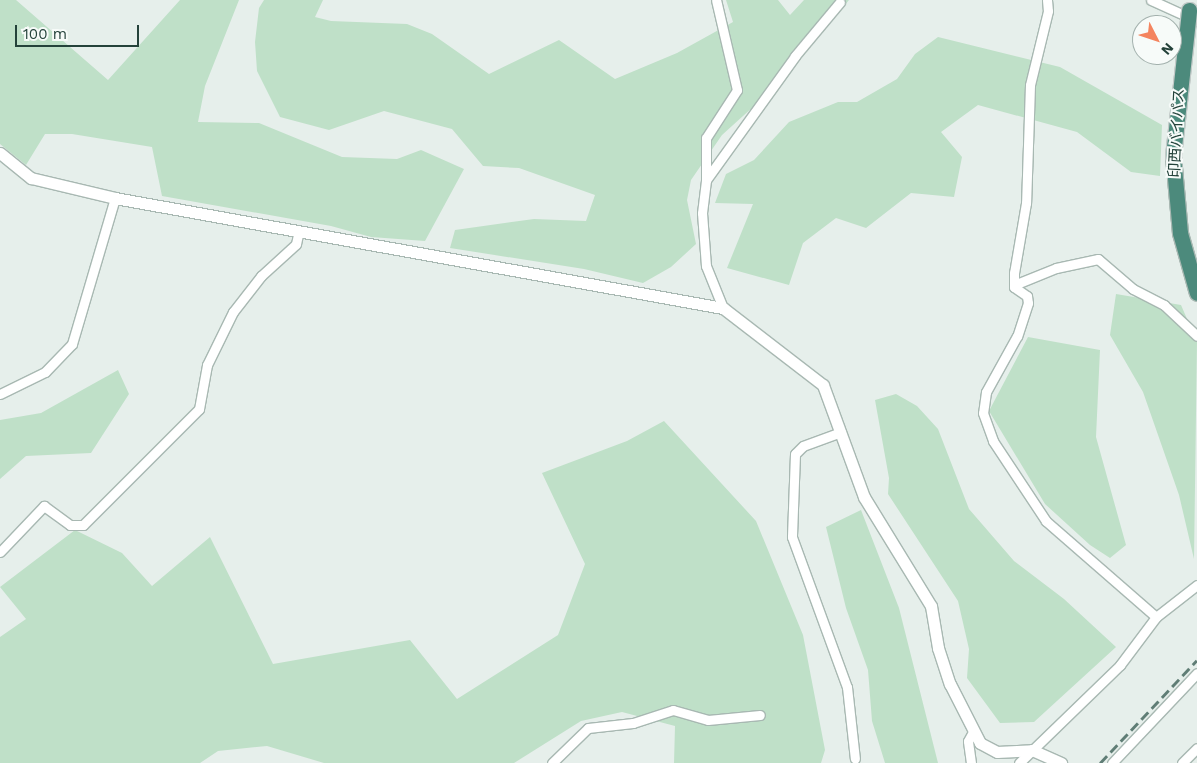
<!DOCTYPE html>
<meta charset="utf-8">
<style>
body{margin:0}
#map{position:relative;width:1197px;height:763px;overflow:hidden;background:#e6efeb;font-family:"Work Sans","Noto Sans JP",sans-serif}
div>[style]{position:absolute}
.green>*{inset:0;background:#bfe0c8}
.roads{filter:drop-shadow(1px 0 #a8b8b2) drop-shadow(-1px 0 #a8b8b2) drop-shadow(0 1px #a8b8b2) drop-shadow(0 -1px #a8b8b2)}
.minor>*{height:9px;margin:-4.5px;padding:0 4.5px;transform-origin:4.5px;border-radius:4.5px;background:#fff}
.tertiary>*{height:11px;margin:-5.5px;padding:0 5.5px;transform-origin:5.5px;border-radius:5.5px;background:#fff}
.trunk>*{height:15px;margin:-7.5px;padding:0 7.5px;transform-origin:7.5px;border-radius:7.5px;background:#4c8a7c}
.rail>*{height:2.5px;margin-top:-1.25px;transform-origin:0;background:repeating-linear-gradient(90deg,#5f7d75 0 10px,transparent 0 15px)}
.bridges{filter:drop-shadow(1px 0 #c2cac8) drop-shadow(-1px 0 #c2cac8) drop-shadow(0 1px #c2cac8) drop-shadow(0 -1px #c2cac8)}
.trunk-bridge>*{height:15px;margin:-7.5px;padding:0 7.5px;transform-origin:7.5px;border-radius:7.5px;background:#4c8a7c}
span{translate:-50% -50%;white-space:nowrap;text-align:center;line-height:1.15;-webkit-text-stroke:4px #f7fbf9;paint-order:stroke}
.street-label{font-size:15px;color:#24423a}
.north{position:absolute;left:1132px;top:15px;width:50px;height:50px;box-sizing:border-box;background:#f7fbf9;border:1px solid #a3b1ad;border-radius:50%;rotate:131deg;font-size:14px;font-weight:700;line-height:20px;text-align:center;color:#24423a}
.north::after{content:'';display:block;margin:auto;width:18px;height:22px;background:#f4845f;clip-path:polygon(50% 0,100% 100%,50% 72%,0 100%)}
.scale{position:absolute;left:15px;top:25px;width:124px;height:22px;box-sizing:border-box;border:2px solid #24423a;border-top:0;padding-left:6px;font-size:15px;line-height:18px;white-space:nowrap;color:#24423a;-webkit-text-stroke:4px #f7fbf9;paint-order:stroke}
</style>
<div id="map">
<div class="green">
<div style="clip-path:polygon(0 0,16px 0,108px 80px,180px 0,239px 0,205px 86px,198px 122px,259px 123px,342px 157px,397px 159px,421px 150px,464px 169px,425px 241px,371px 237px,331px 226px,162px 196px,152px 147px,72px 134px,45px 134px,26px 165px,0 144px)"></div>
<div style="clip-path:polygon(264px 0,323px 0,315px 17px,331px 21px,407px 24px,432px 34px,489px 74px,559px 40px,615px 79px,677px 53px,733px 22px,726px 0,778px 0,790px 15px,804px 0,849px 0,784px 79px,722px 135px,691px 180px,687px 200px,696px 244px,671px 267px,643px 283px,584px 269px,450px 248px,455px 230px,534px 219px,586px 221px,595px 195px,519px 168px,483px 166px,452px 129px,384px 111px,329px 130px,280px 117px,257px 71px,255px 42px,259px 8px)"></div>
<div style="clip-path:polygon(938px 37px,1060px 67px,1162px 125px,1160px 176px,1131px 172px,1077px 132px,978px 105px,941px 132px,962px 157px,954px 197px,911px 193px,866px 228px,836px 218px,803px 243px,789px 285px,727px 268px,753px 204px,715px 203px,726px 174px,754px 160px,789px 122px,838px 102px,857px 102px,897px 79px,915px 54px)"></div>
<div style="clip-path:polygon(1116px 294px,1181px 305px,1197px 342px,1194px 559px,1179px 495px,1143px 392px,1110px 335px)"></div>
<div style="clip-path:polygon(1028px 337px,1100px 350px,1096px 437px,1126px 545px,1110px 558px,1090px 545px,1045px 504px,989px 411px)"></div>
<div style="clip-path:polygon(118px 370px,129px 394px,91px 453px,26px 456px,0 479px,0 420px,41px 413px)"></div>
<div style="clip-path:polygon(896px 394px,917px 406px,938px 429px,969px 509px,1014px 561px,1064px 599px,1116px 647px,1034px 722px,1000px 723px,967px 678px,969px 649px,958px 601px,888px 494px,889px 478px,875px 400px)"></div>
<div style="clip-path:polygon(664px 421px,756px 521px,803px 635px,825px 750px,821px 763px,674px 763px,675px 726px,622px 712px,581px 721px,514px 763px,324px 763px,267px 746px,218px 751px,200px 763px,0 763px,0 637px,26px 619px,0 587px,75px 530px,122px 553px,152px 586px,210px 537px,273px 664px,410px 640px,457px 699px,558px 635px,585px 564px,542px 473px,627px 441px)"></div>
<div style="clip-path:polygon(861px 510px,899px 608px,938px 763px,885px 763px,872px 721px,868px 670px,846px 608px,826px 527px)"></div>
</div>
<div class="roads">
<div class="minor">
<div style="left:1047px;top:0;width:11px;rotate:85deg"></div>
<div style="left:1048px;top:11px;width:76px;rotate:103.7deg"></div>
<div style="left:1030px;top:85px;width:118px;rotate:91.9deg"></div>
<div style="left:1026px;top:203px;width:71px;rotate:99.7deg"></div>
<div style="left:1014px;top:273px;width:14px;rotate:90deg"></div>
<div style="left:1014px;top:287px;width:16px;rotate:35deg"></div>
<div style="left:1027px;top:296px;width:7px;rotate:82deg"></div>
<div style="left:1028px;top:303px;width:35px;rotate:108deg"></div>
<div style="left:1017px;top:336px;width:64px;rotate:119deg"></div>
<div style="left:986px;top:392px;width:21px;rotate:98deg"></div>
<div style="left:983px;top:413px;width:30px;rotate:70deg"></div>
<div style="left:993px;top:441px;width:96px;rotate:56.5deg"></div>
<div style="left:1046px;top:521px;width:146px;rotate:41.1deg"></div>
<div style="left:1151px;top:0;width:51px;rotate:24.5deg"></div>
<div style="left:706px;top:180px;width:42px;rotate:-90deg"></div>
<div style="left:706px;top:138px;width:57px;rotate:-57.1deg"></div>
<div style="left:737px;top:90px;width:92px;rotate:-103.1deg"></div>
<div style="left:1014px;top:285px;width:45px;rotate:-22deg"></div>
<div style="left:1056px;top:268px;width:43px;rotate:-12.1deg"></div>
<div style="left:1098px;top:259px;width:46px;rotate:40.6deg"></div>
<div style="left:1133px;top:289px;width:35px;rotate:27deg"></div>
<div style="left:1164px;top:305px;width:45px;rotate:43.2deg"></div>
<div style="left:723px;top:308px;width:45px;rotate:-112deg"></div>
<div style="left:706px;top:266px;width:53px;rotate:-94.3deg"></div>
<div style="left:702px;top:213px;width:33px;rotate:-83deg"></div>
<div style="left:706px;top:180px;width:153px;rotate:-54.3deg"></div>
<div style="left:795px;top:56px;width:70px;rotate:-50.2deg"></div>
<div style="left:0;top:394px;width:50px;rotate:-26.1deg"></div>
<div style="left:45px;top:372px;width:39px;rotate:-46deg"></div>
<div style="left:72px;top:344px;width:152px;rotate:-73.6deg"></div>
<div style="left:841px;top:432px;width:40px;rotate:159.8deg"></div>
<div style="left:803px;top:446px;width:11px;rotate:135deg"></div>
<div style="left:795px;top:454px;width:83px;rotate:92.1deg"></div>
<div style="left:792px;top:537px;width:160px;rotate:69.9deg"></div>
<div style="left:847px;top:687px;width:72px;rotate:83.7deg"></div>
<div style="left:0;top:552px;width:64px;rotate:-46.3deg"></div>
<div style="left:44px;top:506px;width:32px;rotate:36deg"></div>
<div style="left:70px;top:525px;width:13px"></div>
<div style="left:83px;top:525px;width:164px;rotate:-45deg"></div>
<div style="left:199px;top:409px;width:45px;rotate:-79.7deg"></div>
<div style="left:207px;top:365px;width:59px;rotate:-63.9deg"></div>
<div style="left:233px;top:312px;width:46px;rotate:-52.1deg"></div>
<div style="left:261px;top:276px;width:47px;rotate:-42.4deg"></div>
<div style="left:296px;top:244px;width:14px;rotate:-78deg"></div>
<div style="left:552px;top:763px;width:50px;rotate:-44.2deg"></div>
<div style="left:588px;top:728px;width:45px;rotate:-6.3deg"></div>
<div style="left:633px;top:723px;width:42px;rotate:-18deg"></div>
<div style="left:673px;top:710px;width:36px;rotate:16deg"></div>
<div style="left:708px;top:720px;width:52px;rotate:-5.5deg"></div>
<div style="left:971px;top:763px;width:22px;rotate:-98deg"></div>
<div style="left:968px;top:741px;width:10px;rotate:-61deg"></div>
<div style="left:1019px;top:763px;width:141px;rotate:-44.1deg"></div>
<div style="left:1120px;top:665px;width:60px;rotate:-53.1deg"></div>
<div style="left:1156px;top:617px;width:52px;rotate:-38deg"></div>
<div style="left:1112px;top:763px;width:124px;rotate:-46.6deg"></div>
<div style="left:1182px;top:763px;width:21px;rotate:-45deg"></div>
</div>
<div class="tertiary">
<div style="left:0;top:153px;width:40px;rotate:39deg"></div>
<div style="left:31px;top:178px;width:86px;rotate:13.4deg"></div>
<div style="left:115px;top:198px;width:618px;rotate:10.26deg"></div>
<div style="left:723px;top:308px;width:126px;rotate:37.6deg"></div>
<div style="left:823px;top:385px;width:119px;rotate:69.9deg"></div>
<div style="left:864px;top:497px;width:128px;rotate:58.4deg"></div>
<div style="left:931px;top:606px;width:43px;rotate:80.5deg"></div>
<div style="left:938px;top:648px;width:38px;rotate:72deg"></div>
<div style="left:950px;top:684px;width:66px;rotate:63deg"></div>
<div style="left:980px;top:743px;width:19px;rotate:28deg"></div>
<div style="left:997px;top:752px;width:35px;rotate:-3deg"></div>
<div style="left:1032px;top:750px;width:32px;rotate:24deg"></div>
</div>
<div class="trunk">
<div style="left:1173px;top:156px;width:77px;rotate:84.8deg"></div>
<div style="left:1180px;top:233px;width:62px;rotate:74.2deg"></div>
</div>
</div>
<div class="rail">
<div style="left:1100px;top:763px;width:141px;rotate:-46.7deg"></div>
</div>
<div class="bridges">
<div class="trunk-bridge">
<div style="left:1173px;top:156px;width:147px;rotate:-83.7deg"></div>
</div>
</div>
<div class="street-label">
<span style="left:1177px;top:133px;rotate:-87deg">印西バイパス</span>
</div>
<div class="north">N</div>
<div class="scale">100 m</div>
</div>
